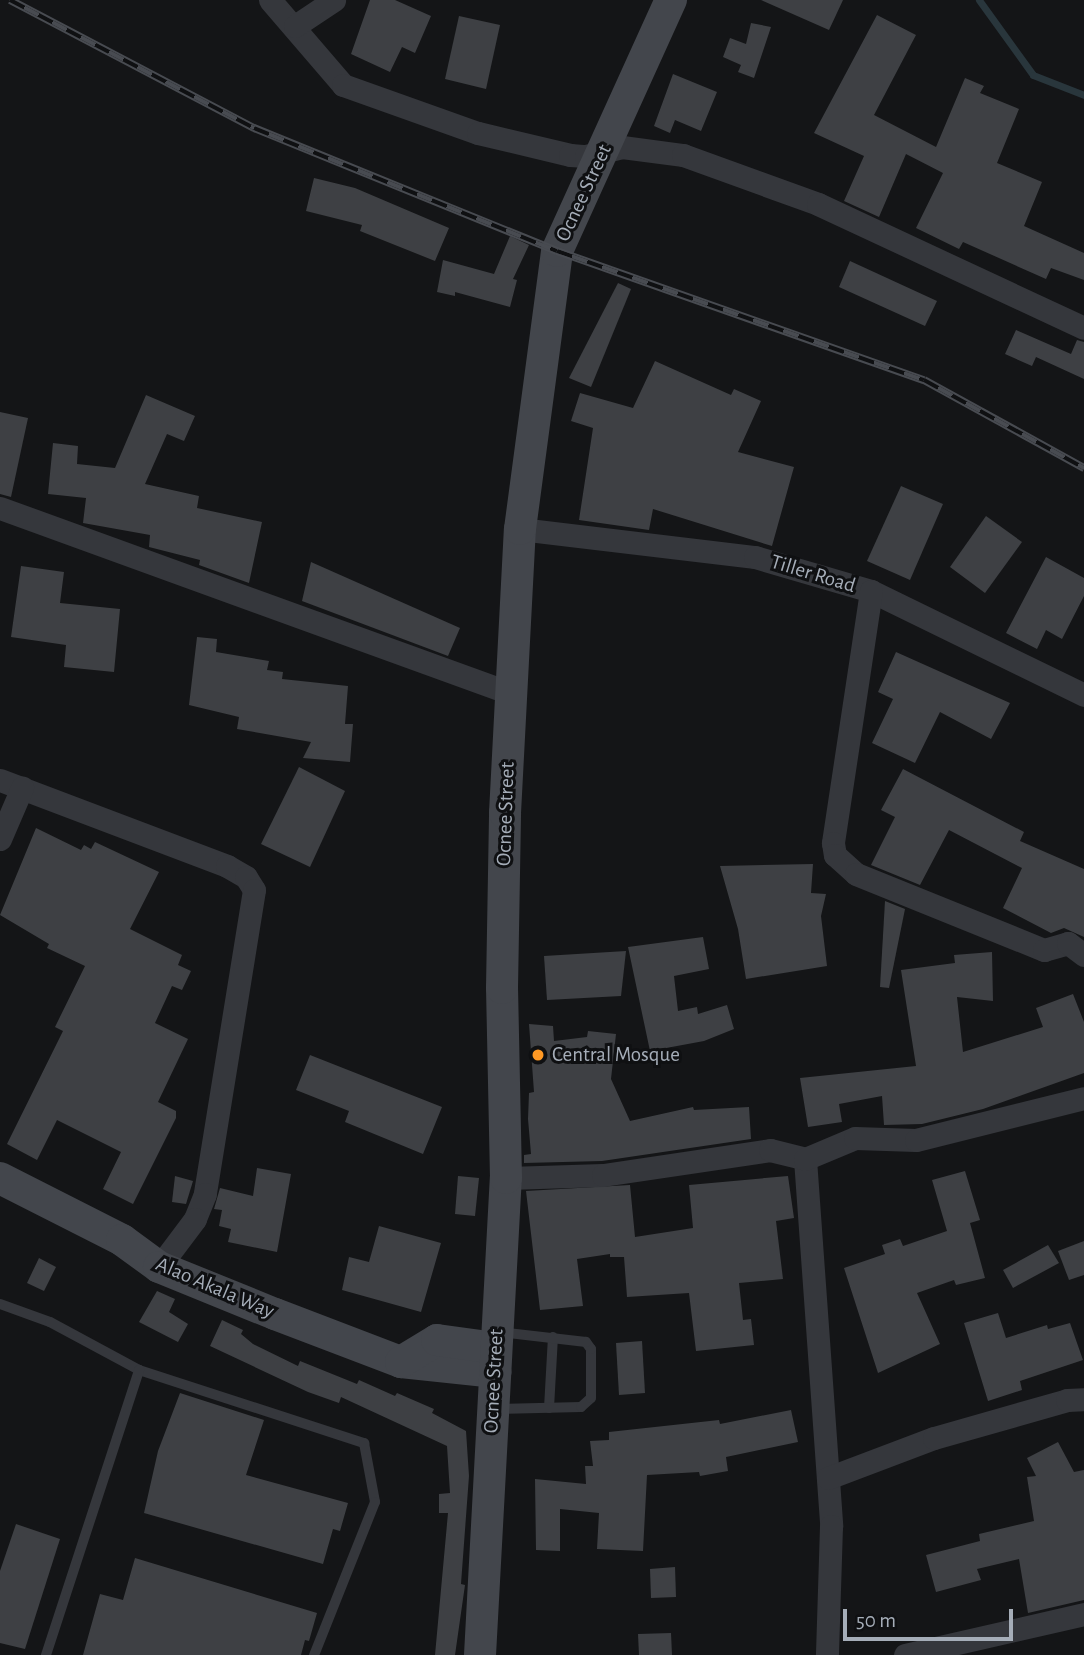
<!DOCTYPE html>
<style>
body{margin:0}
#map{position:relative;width:1084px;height:1655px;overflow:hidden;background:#141517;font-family:"Alegreya Sans",sans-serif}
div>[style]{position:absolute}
.stream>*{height:7px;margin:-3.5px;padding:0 3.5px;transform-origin:3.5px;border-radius:3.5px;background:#29363c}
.building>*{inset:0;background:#3e4044}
.lane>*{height:10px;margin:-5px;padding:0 5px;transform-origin:5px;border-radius:5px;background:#35373c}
.street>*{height:23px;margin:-11.5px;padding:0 11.5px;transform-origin:11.5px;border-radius:11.5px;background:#35373c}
.secondary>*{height:32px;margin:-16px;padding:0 16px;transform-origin:16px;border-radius:16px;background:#43464c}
.rail>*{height:8px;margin-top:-4px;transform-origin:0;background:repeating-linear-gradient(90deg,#0f1012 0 16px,#484b51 0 32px);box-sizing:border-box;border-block:2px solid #484b51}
.dots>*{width:19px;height:19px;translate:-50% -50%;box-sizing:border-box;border:4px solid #0f1012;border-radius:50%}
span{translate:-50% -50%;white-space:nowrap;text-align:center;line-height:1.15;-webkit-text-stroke:6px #0f1012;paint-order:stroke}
.street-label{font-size:21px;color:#a5adb8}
.poi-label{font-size:21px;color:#a5adb8}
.left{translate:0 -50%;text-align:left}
.scale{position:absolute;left:843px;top:1609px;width:170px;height:32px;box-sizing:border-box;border:4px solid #a5adb8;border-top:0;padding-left:9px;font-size:21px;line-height:24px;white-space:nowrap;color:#a5adb8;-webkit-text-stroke:5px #0f1012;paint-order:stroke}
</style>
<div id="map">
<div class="stream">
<div style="left:979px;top:0;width:92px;rotate:54.2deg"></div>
<div style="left:1033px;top:75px;width:55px;rotate:21.4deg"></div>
</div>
<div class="building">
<div style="clip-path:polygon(370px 0,395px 0,431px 16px,415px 53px,402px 47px,390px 72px,351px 54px)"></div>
<div style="clip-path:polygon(761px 0,843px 0,829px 30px)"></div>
<div style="clip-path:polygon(877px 15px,916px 35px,874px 115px,936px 147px,965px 78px,984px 86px,980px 93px,1019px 109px,997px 163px,1042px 182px,1024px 226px,1084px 253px,1084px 280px,1051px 268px,1046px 279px,963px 242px,959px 249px,916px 228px,943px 173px,906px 154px,879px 217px,844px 201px,864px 156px,814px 133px)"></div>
<div style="clip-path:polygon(459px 16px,500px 25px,486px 89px,445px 79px)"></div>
<div style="clip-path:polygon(751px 23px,771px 27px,754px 78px,738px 72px,741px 65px,723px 57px,730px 38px,746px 44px)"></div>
<div style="clip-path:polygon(673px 74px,717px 92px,701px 131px,675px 120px,670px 133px,654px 126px)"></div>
<div style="clip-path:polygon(314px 178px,355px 188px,449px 228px,435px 261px,360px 231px,362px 225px,306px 211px)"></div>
<div style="clip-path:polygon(510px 236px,529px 245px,513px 279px,517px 280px,510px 307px,455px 292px,455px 296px,437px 292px,443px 260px,494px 274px)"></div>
<div style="clip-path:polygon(850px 261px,937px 301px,925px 326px,839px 287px)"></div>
<div style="clip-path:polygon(618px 283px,631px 289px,591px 387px,569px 378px)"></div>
<div style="clip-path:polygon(1016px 330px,1071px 354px,1077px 340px,1084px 342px,1084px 379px,1036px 357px,1032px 366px,1005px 354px)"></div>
<div style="clip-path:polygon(655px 361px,731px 395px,734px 389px,761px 401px,738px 452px,794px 467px,772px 546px,653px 509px,649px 530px,579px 520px,593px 428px,571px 421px,580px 393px,633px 408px)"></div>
<div style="clip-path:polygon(146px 395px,195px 416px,184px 441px,167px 434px,145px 484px,199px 496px,197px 508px,262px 522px,249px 583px,199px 565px,200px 560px,149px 547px,150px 535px,83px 523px,86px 498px,48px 494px,53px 443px,78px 446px,77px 464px,115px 468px)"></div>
<div style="clip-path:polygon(0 412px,28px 418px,11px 497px,0 494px)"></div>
<div style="clip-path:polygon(901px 486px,943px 504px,910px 580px,867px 561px)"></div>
<div style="clip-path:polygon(986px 516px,1022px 542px,985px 593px,950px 567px)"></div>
<div style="clip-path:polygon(1046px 557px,1084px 578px,1084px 596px,1062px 639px,1046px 630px,1037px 649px,1006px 633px)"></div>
<div style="clip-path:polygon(311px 562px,460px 628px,448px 656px,302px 601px)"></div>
<div style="clip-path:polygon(21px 566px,64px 572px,60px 603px,120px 609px,114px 672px,64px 667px,66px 645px,11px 637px)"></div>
<div style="clip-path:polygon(197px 637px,217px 639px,216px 652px,269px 661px,267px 670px,283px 672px,282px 679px,348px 686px,345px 724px,353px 724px,350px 762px,303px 758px,311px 742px,237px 729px,239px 717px,189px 705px)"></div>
<div style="clip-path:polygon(896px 652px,1010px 703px,991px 739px,940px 712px,915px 763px,872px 743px,893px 699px,878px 692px)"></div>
<div style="clip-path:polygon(299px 767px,345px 791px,310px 867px,261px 844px)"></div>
<div style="clip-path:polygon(903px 769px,1024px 832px,1020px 841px,1084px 869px,1084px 937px,1064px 928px,1051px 933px,1003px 908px,1022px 868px,949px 830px,920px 885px,871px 865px,895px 817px,881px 810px)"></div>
<div style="clip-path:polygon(36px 828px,81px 850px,84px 845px,91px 849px,95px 842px,159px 872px,130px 929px,182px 955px,178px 965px,191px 971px,182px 990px,172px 986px,155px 1023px,188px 1039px,158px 1102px,176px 1111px,176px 1118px,133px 1204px,103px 1189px,121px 1152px,57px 1120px,37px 1160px,7px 1144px,63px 1031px,55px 1027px,85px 966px,47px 948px,49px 944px,0 915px)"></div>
<div style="clip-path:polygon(813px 864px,811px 893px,826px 894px,821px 916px,827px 966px,746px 979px,738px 929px,720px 866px)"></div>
<div style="clip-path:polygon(885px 901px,905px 909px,889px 988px,880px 987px)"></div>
<div style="clip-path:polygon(703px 937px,709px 969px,674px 976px,678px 1011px,697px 1007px,698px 1014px,727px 1005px,734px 1029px,704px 1041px,650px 1051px,628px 947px)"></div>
<div style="clip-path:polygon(626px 951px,621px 996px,547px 1000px,544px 956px)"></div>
<div style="clip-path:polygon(992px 952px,993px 1001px,957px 997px,963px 1052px,1043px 1027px,1036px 1008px,1073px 994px,1084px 1022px,1084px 1073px,983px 1109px,922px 1124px,884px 1125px,882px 1096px,839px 1104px,842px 1122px,808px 1127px,800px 1078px,916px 1066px,901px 970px,955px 963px,954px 955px)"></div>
<div style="clip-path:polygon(529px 1024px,553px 1026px,554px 1041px,587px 1037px,588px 1031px,616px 1034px,611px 1079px,630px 1121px,693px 1107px,694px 1110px,749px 1107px,751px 1139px,602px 1161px,524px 1163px,524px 1155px,531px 1154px,528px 1119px,529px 1093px,534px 1092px)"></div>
<div style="clip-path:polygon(310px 1055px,442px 1107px,423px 1154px,345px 1122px,349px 1111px,296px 1090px)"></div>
<div style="clip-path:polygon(257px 1168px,291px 1174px,277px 1252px,228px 1242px,231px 1229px,219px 1226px,222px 1210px,214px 1209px,220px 1188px,253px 1196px)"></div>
<div style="clip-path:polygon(965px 1171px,980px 1220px,970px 1223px,985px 1278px,956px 1285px,954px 1280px,917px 1293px,940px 1344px,878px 1373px,844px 1268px,885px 1254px,882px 1245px,900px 1239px,903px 1246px,947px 1231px,932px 1180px)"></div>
<div style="clip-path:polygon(175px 1176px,193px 1181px,186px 1204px,172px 1202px)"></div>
<div style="clip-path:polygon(458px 1176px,479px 1178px,475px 1216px,455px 1214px)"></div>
<div style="clip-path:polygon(788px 1176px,794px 1218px,776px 1221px,783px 1279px,739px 1283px,743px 1320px,751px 1319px,754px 1345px,696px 1351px,689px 1293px,627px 1297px,624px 1257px,610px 1257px,610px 1254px,577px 1259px,583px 1306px,540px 1310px,526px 1191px,630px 1185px,635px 1237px,693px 1228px,689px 1185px)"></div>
<div style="clip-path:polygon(379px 1226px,441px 1243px,421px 1312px,342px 1290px,349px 1257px,369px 1262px)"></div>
<div style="clip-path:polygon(1084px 1241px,1084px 1275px,1069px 1280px,1058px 1251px)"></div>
<div style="clip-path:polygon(1048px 1245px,1059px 1263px,1013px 1288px,1003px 1270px)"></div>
<div style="clip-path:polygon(39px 1258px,56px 1267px,44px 1291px,27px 1283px)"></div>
<div style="clip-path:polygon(157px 1291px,175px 1299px,169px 1312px,188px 1324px,178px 1342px,139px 1322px)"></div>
<div style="clip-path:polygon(998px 1313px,1006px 1338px,1047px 1325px,1048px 1329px,1070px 1323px,1083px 1360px,1020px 1381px,1022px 1390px,988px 1401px,964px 1323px)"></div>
<div style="clip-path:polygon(222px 1320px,243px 1330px,241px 1334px,253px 1344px,298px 1366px,300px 1361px,357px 1384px,359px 1380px,395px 1396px,397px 1393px,434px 1409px,432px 1413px,466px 1431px,469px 1476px,461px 1584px,465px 1585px,455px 1655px,435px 1655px,448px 1513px,439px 1513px,439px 1494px,450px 1493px,447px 1446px,341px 1397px,339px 1403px,308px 1392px,210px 1346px)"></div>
<div style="clip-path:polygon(642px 1341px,645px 1393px,619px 1395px,616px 1343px)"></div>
<div style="clip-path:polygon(180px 1393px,264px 1420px,246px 1475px,348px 1503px,340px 1531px,333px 1529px,323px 1564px,144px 1513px,158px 1451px)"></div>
<div style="clip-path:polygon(791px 1410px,798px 1442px,726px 1457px,728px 1471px,700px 1476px,699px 1472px,647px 1475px,643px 1551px,597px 1549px,599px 1513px,560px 1509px,560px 1551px,536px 1550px,535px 1479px,586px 1484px,585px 1466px,593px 1466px,590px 1441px,609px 1440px,609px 1432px,719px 1420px,720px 1424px)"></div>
<div style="clip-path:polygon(1058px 1442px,1074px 1472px,1084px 1470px,1084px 1600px,1028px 1613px,1019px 1559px,977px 1569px,981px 1580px,936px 1592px,926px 1555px,980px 1541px,979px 1534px,1034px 1521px,1027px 1477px,1036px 1476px,1027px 1458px)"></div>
<div style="clip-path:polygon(16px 1524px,60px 1539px,25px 1649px,0 1643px,0 1571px)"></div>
<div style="clip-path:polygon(135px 1558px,317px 1613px,309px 1641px,305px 1640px,301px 1655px,83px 1655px,100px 1594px,123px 1600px)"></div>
<div style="clip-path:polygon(675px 1567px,676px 1597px,651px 1598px,650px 1569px)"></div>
<div style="clip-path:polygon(671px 1633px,672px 1655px,639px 1655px,638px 1634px)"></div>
</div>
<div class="lane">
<div style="left:0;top:1304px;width:53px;rotate:19.8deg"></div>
<div style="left:50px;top:1322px;width:101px;rotate:28.3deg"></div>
<div style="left:139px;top:1370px;width:237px;rotate:18deg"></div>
<div style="left:364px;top:1443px;width:60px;rotate:79.4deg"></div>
<div style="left:375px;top:1502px;width:165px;rotate:111.7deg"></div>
<div style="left:549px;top:1408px;width:71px;rotate:-86.8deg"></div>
<div style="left:497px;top:1409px;width:84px;rotate:-1.4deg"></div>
<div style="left:581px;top:1407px;width:13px;rotate:-42deg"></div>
<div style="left:591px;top:1398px;width:49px;rotate:-90deg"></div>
<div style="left:591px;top:1349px;width:9px;rotate:-126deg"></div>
<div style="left:586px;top:1342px;width:88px;rotate:-173.4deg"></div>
<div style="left:46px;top:1655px;width:300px;rotate:-71.9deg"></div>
</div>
<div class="street">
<div style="left:270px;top:0;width:112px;rotate:49.3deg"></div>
<div style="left:343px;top:85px;width:143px;rotate:19.6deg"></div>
<div style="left:478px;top:133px;width:95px;rotate:13.4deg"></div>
<div style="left:570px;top:155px;width:16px;rotate:4deg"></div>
<div style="left:586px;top:156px;width:37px;rotate:-14deg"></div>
<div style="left:622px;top:147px;width:62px;rotate:7.5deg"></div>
<div style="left:683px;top:155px;width:144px;rotate:19.9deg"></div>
<div style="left:818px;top:204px;width:293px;rotate:25deg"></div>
<div style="left:295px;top:26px;width:47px;rotate:-33.7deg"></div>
<div style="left:0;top:508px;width:543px;rotate:19.94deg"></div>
<div style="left:520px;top:529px;width:237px;rotate:6.8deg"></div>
<div style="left:755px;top:557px;width:121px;rotate:16.3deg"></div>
<div style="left:871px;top:591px;width:237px;rotate:26deg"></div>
<div style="left:871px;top:591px;width:255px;rotate:98.6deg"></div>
<div style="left:833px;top:843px;width:12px;rotate:81deg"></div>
<div style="left:835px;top:855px;width:28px;rotate:42deg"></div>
<div style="left:856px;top:874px;width:203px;rotate:22deg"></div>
<div style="left:1044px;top:950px;width:25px;rotate:-16deg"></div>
<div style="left:1068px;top:943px;width:20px;rotate:37deg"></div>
<div style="left:0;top:780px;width:243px;rotate:20.7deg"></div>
<div style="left:227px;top:866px;width:22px;rotate:30deg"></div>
<div style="left:246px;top:877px;width:15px;rotate:58deg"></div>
<div style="left:254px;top:890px;width:308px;rotate:99.2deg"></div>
<div style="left:205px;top:1194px;width:27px;rotate:112deg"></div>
<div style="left:195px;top:1219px;width:60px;rotate:126.9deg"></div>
<div style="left:0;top:839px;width:56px;rotate:-66.7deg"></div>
<div style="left:805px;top:1159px;width:368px;rotate:85.9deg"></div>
<div style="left:831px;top:1526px;width:129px;rotate:91.8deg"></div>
<div style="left:506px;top:1178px;width:97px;rotate:-1.8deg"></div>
<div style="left:603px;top:1175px;width:169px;rotate:-8.5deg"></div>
<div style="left:770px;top:1150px;width:36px;rotate:14deg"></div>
<div style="left:805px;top:1159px;width:54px;rotate:-22.8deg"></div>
<div style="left:855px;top:1138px;width:61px;rotate:1.9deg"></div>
<div style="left:916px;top:1140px;width:173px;rotate:-14deg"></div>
<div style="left:828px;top:1478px;width:113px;rotate:-20.7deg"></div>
<div style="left:934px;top:1438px;width:138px;rotate:-15.9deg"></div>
<div style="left:1067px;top:1400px;width:17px;rotate:-3deg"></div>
<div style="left:905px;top:1655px;width:184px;rotate:-12.9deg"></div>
</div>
<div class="secondary">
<div style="left:0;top:1178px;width:137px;rotate:26.9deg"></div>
<div style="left:122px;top:1240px;width:46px;rotate:36.1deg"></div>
<div style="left:159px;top:1267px;width:125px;rotate:22.1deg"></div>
<div style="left:275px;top:1314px;width:135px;rotate:20.9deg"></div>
<div style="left:401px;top:1362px;width:95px;rotate:6.1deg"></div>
<div style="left:401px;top:1362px;width:42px;rotate:-31.4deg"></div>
<div style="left:437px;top:1340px;width:59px;rotate:7.9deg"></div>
<div style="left:480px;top:1655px;width:478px;rotate:-86.9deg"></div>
<div style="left:506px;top:1178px;width:190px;rotate:-91.2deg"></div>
<div style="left:502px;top:988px;width:175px;rotate:-89deg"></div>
<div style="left:505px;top:813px;width:284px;rotate:-87deg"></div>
<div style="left:520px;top:529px;width:280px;rotate:-82.4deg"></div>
<div style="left:557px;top:251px;width:276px;rotate:-65.6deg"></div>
</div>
<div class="rail">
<div style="left:10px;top:0;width:276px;rotate:27.7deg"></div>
<div style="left:254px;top:128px;width:327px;rotate:22.1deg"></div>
<div style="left:557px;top:251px;width:389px;rotate:19.4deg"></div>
<div style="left:924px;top:380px;width:183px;rotate:28.8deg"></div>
</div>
<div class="dots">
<div style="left:538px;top:1055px;background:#ff9924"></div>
</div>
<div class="street-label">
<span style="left:584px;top:193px;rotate:-65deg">Ocnee Street</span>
<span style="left:813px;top:574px;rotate:17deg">Tiller Road</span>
<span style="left:506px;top:814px;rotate:-88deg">Ocnee Street</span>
<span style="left:215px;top:1288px;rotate:23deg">Alao Akala Way</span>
<span style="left:494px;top:1381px;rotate:-87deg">Ocnee Street</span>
</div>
<div class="poi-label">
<span class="left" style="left:552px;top:1055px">Central Mosque</span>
</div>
<div class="scale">50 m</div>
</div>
